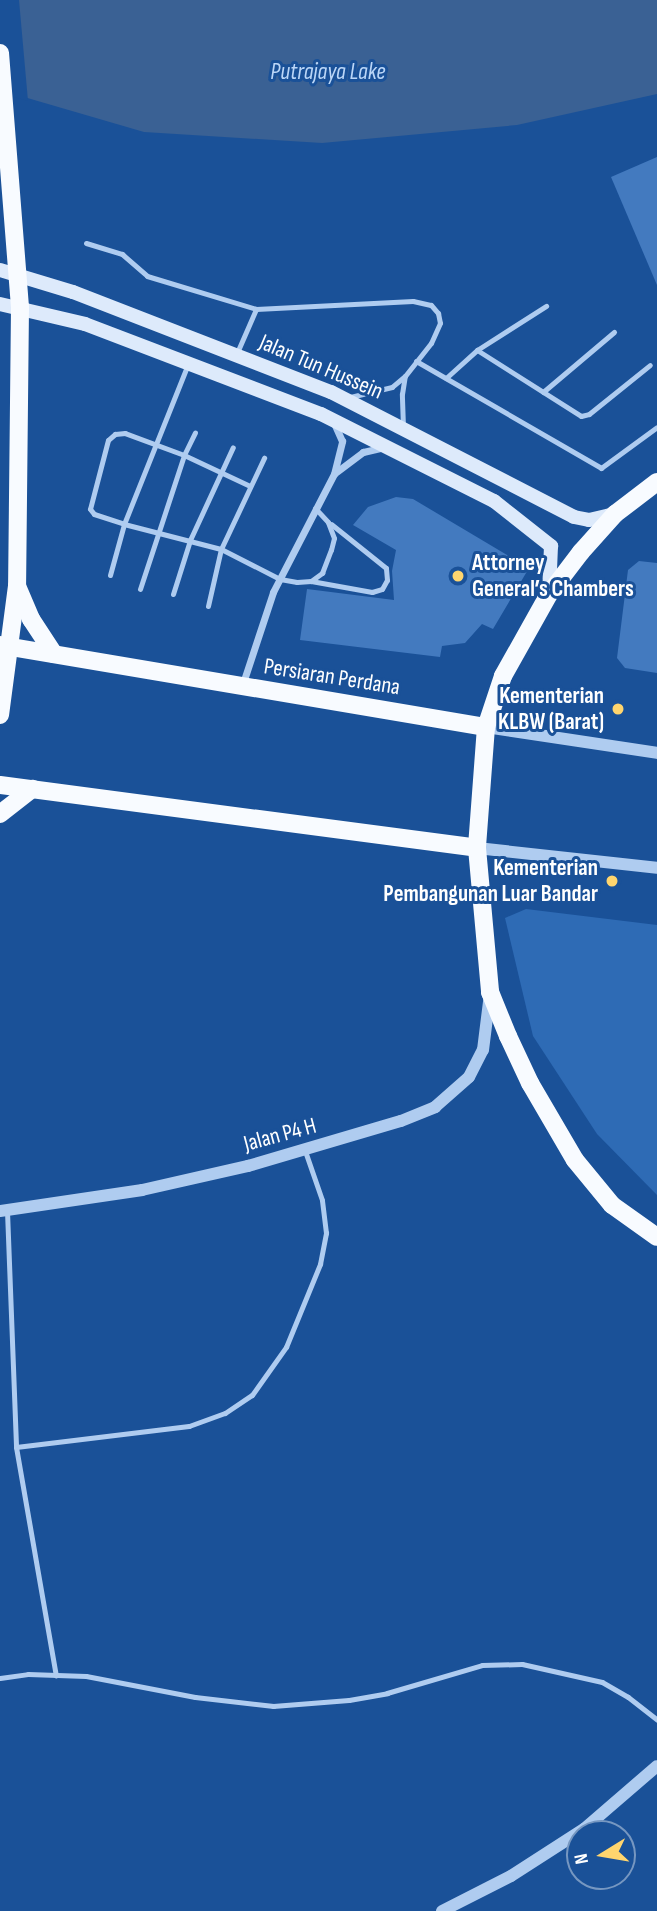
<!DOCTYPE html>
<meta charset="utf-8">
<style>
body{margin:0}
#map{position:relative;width:657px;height:1911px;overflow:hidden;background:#1a5198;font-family:"Sofia Sans Condensed",sans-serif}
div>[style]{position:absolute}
.green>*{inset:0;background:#2e6bb5}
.water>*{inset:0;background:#3a6194}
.pier>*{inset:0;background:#1a5198}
.building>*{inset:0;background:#437abf}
.service>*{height:5px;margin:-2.5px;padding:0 2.5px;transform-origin:2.5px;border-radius:2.5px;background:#afccf0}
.minor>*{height:7px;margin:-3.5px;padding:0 3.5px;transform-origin:3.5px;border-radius:3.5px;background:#afccf0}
.tertiary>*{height:12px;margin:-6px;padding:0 6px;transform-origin:6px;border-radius:6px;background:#afccf0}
.secondary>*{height:14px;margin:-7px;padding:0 7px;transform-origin:7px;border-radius:7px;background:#ddeafb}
.primary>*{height:18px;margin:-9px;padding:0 9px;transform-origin:9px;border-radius:9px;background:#f8fbff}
.dots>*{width:19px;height:19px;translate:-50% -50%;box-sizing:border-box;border:4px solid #1a5198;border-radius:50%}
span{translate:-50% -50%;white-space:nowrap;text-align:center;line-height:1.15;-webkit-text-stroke:6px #1a5198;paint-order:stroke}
.street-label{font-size:23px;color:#fff}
.poi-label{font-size:23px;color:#fff;font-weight:700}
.left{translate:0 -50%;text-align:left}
.right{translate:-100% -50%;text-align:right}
.water-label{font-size:24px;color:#bbd6f7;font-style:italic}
.north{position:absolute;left:566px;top:1820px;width:70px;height:70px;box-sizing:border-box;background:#1a5198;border:2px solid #7697c1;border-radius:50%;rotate:259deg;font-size:19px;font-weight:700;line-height:28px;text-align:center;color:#fff}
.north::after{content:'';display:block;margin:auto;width:24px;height:32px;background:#ffd56e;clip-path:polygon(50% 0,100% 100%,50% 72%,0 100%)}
</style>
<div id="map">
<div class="green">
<div style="clip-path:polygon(526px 909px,657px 925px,657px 1195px,597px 1134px,533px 1036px,505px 918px)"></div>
</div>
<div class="water">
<div style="clip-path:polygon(0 0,657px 0,657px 94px,517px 125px,322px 143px,144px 132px,0 90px)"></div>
</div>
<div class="pier">
<div style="clip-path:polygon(0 0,19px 0,28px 101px,0 93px)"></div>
</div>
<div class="building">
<div style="clip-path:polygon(657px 157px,657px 285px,611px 177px)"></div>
<div style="clip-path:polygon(396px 497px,413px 499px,529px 568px,493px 629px,482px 624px,465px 643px,442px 646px,440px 657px,300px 640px,307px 589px,394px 600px,392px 571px,396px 550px,353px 525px,368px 507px)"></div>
<div style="clip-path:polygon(639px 561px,657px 563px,657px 673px,625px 668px,617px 658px,628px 570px)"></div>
</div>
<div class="service">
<div style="left:86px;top:243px;width:38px;rotate:17deg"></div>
<div style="left:122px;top:254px;width:33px;rotate:41deg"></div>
<div style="left:147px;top:276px;width:114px;rotate:16.8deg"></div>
<div style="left:256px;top:309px;width:157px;rotate:-2.9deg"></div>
<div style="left:413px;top:301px;width:18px;rotate:13deg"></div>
<div style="left:431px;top:305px;width:11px;rotate:49deg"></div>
<div style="left:438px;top:313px;width:10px;rotate:79deg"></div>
<div style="left:440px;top:323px;width:22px;rotate:114deg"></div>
<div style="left:431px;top:343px;width:42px;rotate:128.2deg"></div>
<div style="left:405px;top:376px;width:17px;rotate:140deg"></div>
<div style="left:392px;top:387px;width:43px;rotate:166.6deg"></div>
<div style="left:477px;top:350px;width:82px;rotate:-32.5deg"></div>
<div style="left:236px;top:355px;width:50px;rotate:-66.5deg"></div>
<div style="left:416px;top:361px;width:214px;rotate:30deg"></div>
<div style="left:601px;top:468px;width:69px;rotate:-36.2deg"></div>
<div style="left:446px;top:378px;width:42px;rotate:-42.1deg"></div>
<div style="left:477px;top:350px;width:123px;rotate:32.4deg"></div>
<div style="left:581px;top:416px;width:8px;rotate:-14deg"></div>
<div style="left:589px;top:414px;width:78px;rotate:-38.8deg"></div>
<div style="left:543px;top:392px;width:93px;rotate:-40.2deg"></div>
<div style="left:403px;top:427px;width:33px;rotate:-92deg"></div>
<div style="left:402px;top:394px;width:18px;rotate:-81deg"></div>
<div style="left:250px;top:486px;width:73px;rotate:-154.8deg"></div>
<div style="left:184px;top:455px;width:63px;rotate:-159.6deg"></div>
<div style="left:125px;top:433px;width:10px;rotate:174deg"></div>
<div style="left:115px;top:434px;width:9px;rotate:139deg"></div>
<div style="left:108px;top:440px;width:71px;rotate:104.6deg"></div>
<div style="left:90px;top:509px;width:6px;rotate:51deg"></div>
<div style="left:94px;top:514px;width:32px;rotate:18deg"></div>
<div style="left:124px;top:524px;width:100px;rotate:14.5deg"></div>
<div style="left:221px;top:549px;width:66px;rotate:27deg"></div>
<div style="left:280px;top:579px;width:17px;rotate:10deg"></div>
<div style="left:297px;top:582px;width:14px;rotate:-4deg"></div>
<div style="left:311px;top:581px;width:14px;rotate:-36deg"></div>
<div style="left:322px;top:573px;width:25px;rotate:-69deg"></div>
<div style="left:331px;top:550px;width:12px;rotate:-76deg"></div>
<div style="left:334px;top:538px;width:17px;rotate:-111deg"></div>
<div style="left:328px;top:522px;width:19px;rotate:-133deg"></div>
<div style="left:110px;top:575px;width:53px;rotate:-74.6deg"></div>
<div style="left:124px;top:524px;width:172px;rotate:-68.2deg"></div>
<div style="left:311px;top:581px;width:62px;rotate:10.2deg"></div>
<div style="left:372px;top:592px;width:10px;rotate:-17deg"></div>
<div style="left:382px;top:589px;width:10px;rotate:-61deg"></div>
<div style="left:387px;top:580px;width:12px;rotate:-95deg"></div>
<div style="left:386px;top:568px;width:70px;rotate:-141.3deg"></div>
<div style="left:140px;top:589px;width:141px;rotate:-71.8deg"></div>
<div style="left:184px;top:455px;width:25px;rotate:-64deg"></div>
<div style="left:173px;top:594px;width:57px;rotate:-72.5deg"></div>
<div style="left:190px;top:540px;width:102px;rotate:-65.2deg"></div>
<div style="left:208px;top:606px;width:58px;rotate:-77.2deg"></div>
<div style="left:221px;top:549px;width:101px;rotate:-64.7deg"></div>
<div style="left:7px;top:1211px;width:236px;rotate:87.8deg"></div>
<div style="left:16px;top:1447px;width:232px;rotate:80.1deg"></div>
<div style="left:16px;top:1447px;width:174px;rotate:-6.9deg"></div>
<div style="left:189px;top:1426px;width:38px;rotate:-20deg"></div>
<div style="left:225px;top:1413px;width:32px;rotate:-34deg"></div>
<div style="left:252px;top:1395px;width:59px;rotate:-54.7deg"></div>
<div style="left:286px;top:1347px;width:90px;rotate:-67.7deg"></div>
<div style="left:320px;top:1264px;width:32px;rotate:-79deg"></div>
<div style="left:326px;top:1233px;width:33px;rotate:-97deg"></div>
<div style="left:322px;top:1200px;width:52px;rotate:-109.1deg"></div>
<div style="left:0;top:1678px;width:28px;rotate:-8deg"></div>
<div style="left:28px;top:1674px;width:58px;rotate:2deg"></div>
<div style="left:86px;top:1676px;width:111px;rotate:10.9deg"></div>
<div style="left:195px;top:1697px;width:79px;rotate:6.6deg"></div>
<div style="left:273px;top:1706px;width:76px;rotate:-4.5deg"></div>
<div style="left:349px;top:1700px;width:39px;rotate:-10deg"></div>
<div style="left:387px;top:1693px;width:99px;rotate:-16.4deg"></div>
<div style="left:482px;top:1665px;width:40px;rotate:-1.4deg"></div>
<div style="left:522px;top:1664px;width:82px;rotate:12.7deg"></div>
<div style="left:602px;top:1682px;width:30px;rotate:30deg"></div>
<div style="left:628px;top:1697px;width:37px;rotate:38deg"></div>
</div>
<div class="minor">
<div style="left:335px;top:473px;width:35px;rotate:-37deg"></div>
<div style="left:363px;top:452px;width:23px;rotate:-13deg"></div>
<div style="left:242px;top:686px;width:99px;rotate:-71.7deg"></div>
<div style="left:273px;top:592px;width:133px;rotate:-62.7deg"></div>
<div style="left:334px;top:474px;width:34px;rotate:-76deg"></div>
<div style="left:342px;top:441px;width:20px;rotate:-114deg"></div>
</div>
<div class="tertiary">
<div style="left:486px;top:727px;width:173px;rotate:8.6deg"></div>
<div style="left:477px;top:848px;width:181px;rotate:6.3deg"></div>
<div style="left:0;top:1211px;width:144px;rotate:-8.4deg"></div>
<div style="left:142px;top:1190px;width:109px;rotate:-12.8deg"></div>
<div style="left:248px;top:1166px;width:159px;rotate:-16.4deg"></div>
<div style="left:401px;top:1121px;width:37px;rotate:-22deg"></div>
<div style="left:435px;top:1107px;width:45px;rotate:-41.4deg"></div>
<div style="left:469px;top:1077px;width:30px;rotate:-63deg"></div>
<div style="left:483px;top:1050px;width:56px;rotate:-82.9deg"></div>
<div style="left:442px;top:1911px;width:77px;rotate:-26.9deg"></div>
<div style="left:511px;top:1876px;width:87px;rotate:-32.8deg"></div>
<div style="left:584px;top:1829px;width:96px;rotate:-40.8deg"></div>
</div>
<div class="secondary">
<div style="left:0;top:270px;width:76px;rotate:16.8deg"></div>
<div style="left:73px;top:292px;width:277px;rotate:21.2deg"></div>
<div style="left:331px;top:392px;width:273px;rotate:27.2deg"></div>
<div style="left:574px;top:517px;width:15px;rotate:11deg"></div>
<div style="left:589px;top:520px;width:27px;rotate:-13deg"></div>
<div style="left:0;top:304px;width:87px;rotate:13.2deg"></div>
<div style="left:85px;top:324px;width:253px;rotate:20.9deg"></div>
<div style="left:321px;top:414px;width:194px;rotate:26.7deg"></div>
<div style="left:494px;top:501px;width:73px;rotate:38.3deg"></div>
<div style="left:551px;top:546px;width:48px;rotate:92.4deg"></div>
</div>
<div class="primary">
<div style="left:0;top:53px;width:255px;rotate:85.5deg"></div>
<div style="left:20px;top:307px;width:279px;rotate:90.6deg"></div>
<div style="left:17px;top:586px;width:130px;rotate:97.5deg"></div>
<div style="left:657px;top:482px;width:53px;rotate:142.7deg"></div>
<div style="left:615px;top:514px;width:51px;rotate:131.8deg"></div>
<div style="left:581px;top:552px;width:53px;rotate:127.3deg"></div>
<div style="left:549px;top:594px;width:94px;rotate:119.3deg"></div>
<div style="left:503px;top:676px;width:54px;rotate:108.4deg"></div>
<div style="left:486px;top:727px;width:121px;rotate:94.3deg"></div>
<div style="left:477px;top:848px;width:145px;rotate:84.8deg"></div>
<div style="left:490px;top:992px;width:48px;rotate:67.8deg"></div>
<div style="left:508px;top:1036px;width:52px;rotate:64.9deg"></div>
<div style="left:530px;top:1083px;width:89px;rotate:59.7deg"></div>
<div style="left:575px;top:1160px;width:58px;rotate:50.6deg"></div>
<div style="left:612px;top:1205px;width:55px;rotate:35.4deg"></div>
<div style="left:17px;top:586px;width:36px;rotate:67deg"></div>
<div style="left:31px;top:619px;width:42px;rotate:56.7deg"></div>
<div style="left:0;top:645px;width:493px;rotate:9.6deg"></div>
<div style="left:0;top:785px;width:481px;rotate:7.5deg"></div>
<div style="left:0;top:814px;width:41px;rotate:-38deg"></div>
</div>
<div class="dots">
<div style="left:458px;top:576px;background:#ffd56e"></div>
<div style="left:618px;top:709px;background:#ffd56e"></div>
<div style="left:612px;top:881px;background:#ffd56e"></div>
</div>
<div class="street-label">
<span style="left:321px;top:367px;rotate:23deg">Jalan Tun Hussein</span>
<span style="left:332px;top:677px;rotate:9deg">Persiaran Perdana</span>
<span style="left:280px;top:1135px;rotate:-15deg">Jalan P4 H</span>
</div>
<div class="poi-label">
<span class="left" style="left:472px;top:576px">Attorney<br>General’s Chambers</span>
<span class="right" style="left:604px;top:709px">Kementerian<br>KLBW (Barat)</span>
<span class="right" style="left:598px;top:881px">Kementerian<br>Pembangunan Luar Bandar</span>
</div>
<div class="water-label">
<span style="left:328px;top:72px">Putrajaya Lake</span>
</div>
<div class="north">N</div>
</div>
